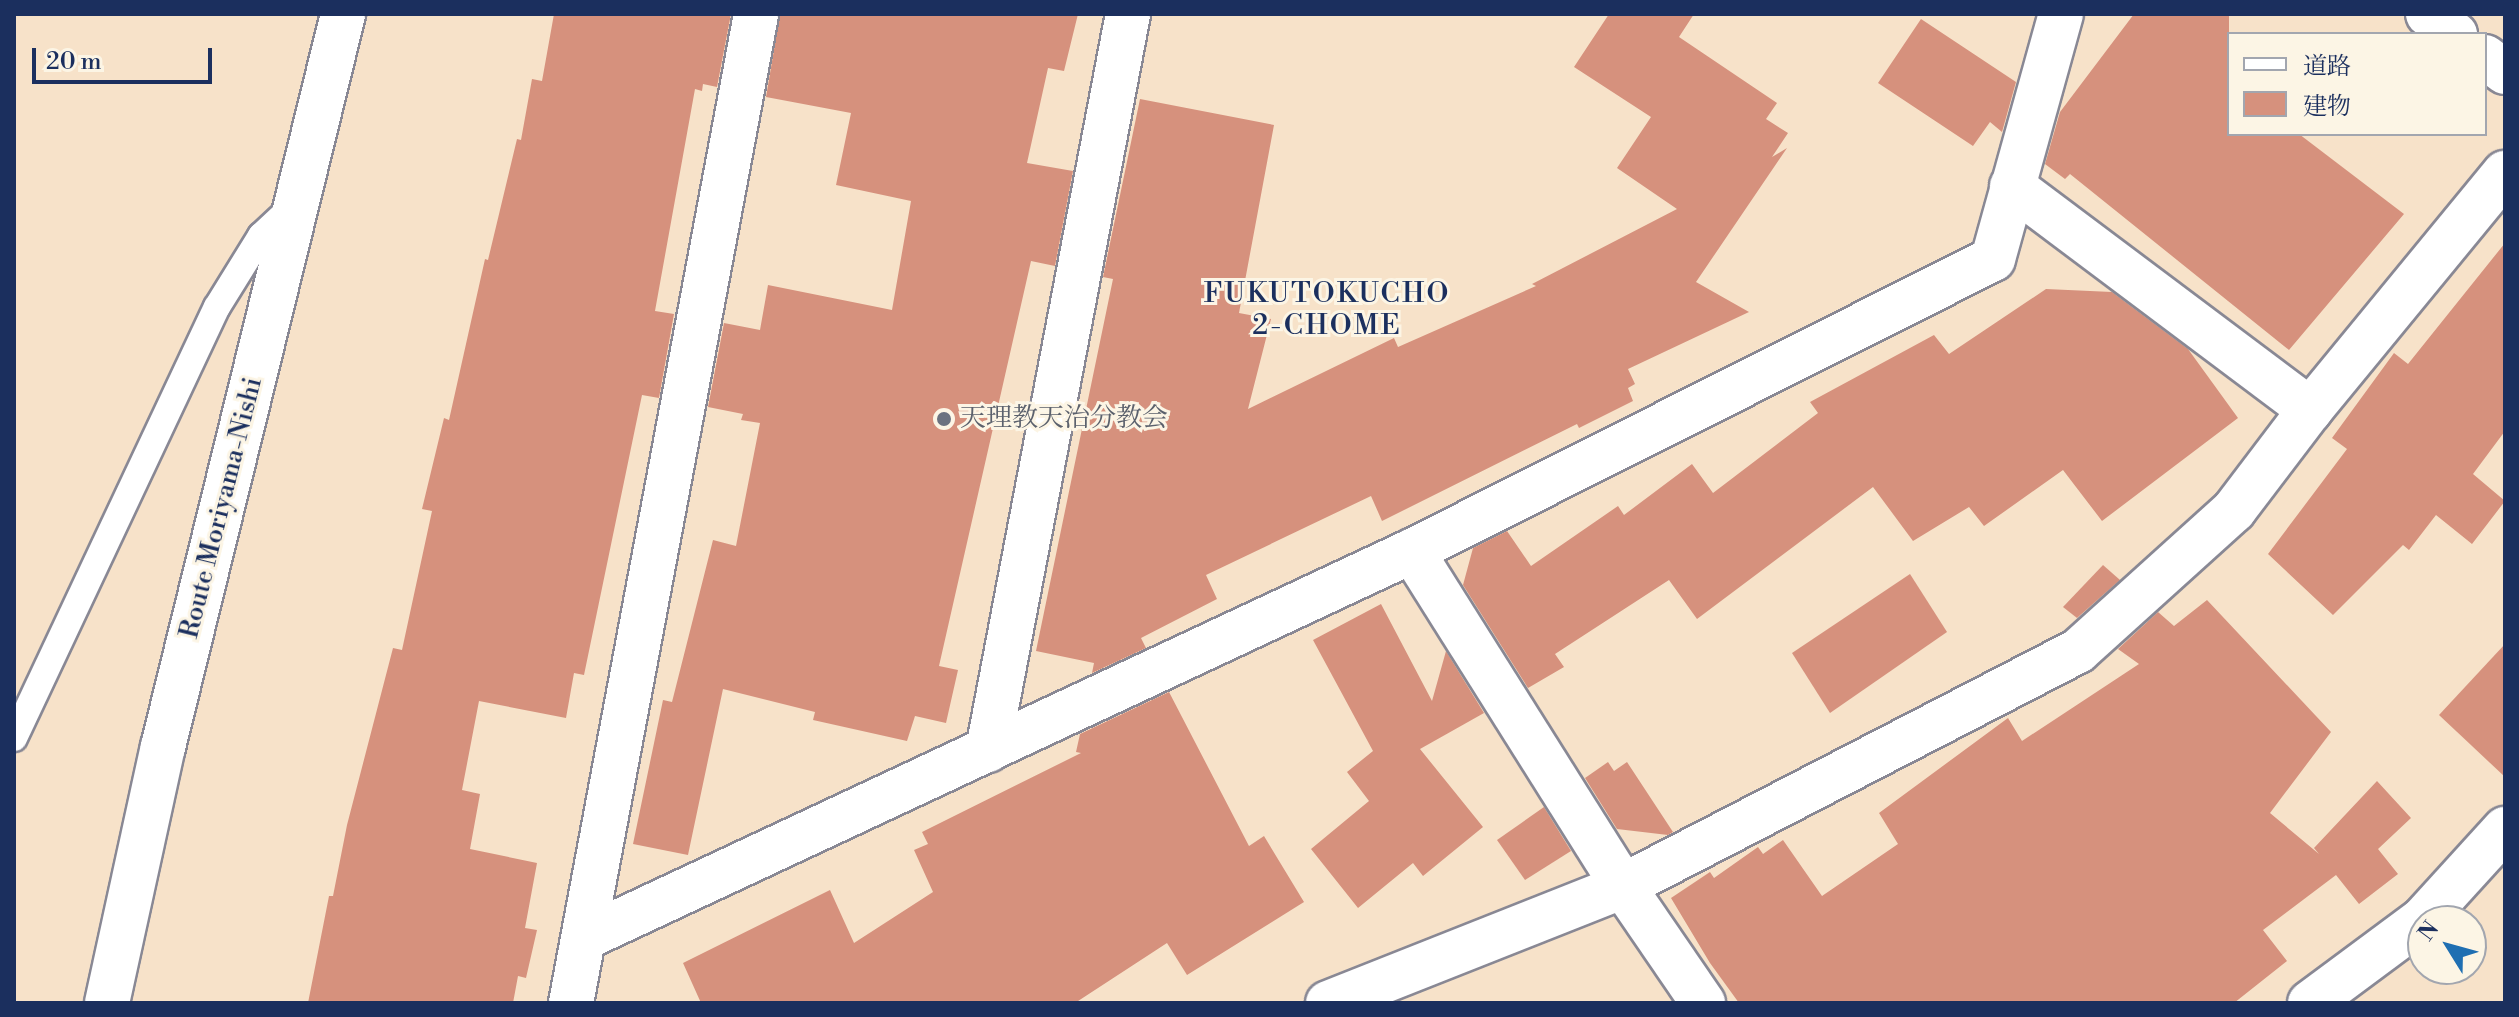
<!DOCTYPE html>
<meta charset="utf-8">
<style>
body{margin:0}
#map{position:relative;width:2519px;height:1017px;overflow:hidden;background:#f7e2c9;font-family:"Libre Bodoni","Noto Serif JP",serif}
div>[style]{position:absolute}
.building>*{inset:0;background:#d6917d}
.roads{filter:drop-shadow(2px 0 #898894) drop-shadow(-2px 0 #898894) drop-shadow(0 2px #898894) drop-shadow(0 -2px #898894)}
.service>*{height:26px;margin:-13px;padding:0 13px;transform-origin:13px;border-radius:13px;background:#fff}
.minor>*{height:44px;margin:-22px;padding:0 22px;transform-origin:22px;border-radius:22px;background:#fff}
.secondary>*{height:44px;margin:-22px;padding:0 22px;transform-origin:22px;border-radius:22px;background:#fff}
.dots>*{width:22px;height:22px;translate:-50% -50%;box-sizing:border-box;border:4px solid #fcf5e5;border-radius:50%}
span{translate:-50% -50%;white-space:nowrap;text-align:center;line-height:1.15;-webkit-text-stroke:6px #fcf5e5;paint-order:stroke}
.worship-label{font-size:26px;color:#5b616d}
.left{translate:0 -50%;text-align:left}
.street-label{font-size:26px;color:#1b2f5e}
.neighbourhood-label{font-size:28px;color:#1b2f5e;letter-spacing:2px}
.frame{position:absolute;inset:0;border:16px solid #1b2f5e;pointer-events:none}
.legend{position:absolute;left:2227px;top:32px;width:260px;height:104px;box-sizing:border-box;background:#fcf5e5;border:2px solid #a2a6af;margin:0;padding:10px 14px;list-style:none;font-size:24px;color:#1b2f5e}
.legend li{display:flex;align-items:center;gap:16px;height:40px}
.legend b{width:40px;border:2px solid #a2a6af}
.north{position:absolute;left:2407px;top:905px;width:80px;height:80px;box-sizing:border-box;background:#fcf5e5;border:2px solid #a2a6af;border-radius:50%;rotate:307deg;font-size:22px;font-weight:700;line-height:32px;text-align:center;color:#1b2f5e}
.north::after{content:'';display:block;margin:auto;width:28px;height:36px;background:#1f6fb2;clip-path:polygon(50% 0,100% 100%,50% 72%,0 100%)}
.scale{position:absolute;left:32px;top:48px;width:180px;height:36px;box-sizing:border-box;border:4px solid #1b2f5e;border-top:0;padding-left:10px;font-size:24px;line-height:28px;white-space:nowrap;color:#1b2f5e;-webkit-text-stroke:6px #fcf5e5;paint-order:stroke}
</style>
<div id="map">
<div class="building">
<div style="clip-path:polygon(554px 14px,731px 14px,717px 87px,703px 84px,702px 91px,695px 89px,655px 311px,674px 314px,659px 398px,642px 395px,584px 675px,574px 673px,566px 718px,479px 701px,462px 790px,480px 794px,470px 849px,537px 863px,525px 928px,537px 930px,526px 978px,518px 976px,513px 1003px,308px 1003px,329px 896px,333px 896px,347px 825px,393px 648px,402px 650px,432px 511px,422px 509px,444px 418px,449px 420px,485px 259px,488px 260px,517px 139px,521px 140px,532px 79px,542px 81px)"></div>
<div style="clip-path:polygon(780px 14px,1078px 14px,1064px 71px,1048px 68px,1027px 163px,1073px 171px,1055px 266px,1031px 261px,939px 666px,958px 670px,946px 723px,915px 716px,907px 741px,813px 720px,815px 712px,723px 689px,688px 855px,633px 844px,663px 700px,672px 702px,713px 540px,736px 546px,760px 423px,741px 420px,743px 414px,708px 407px,724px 323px,760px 330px,768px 285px,892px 310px,911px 201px,836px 185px,851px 113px,766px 97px)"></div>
<div style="clip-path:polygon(1609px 14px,1694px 14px,1679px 37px,1777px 103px,1766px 119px,1788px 133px,1772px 157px,1787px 148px,1696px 282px,1749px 312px,1628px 369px,1635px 384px,1628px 388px,1633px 401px,1579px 428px,1577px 424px,1382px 521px,1371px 496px,1206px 575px,1217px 599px,1141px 638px,1146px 648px,1092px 673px,1094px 663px,1036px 651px,1113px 279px,1103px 277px,1140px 99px,1274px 125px,1239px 313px,1271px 319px,1248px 409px,1394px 338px,1398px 347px,1536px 286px,1532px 284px,1677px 209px,1617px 168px,1651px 117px,1574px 67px)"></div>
<div style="clip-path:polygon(2134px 14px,2229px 14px,2229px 134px,2299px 134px,2404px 214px,2289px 350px,2070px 174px,2065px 179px,2045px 164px,2060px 112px)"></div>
<div style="clip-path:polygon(1921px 19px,2016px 82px,2002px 132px,1990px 122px,1973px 146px,1878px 83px)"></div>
<div style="clip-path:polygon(2505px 243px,2505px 431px,2473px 474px,2505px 501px,2472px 544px,2436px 515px,2409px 550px,2403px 545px,2333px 615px,2268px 554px,2347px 449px,2332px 438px,2394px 353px,2408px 364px)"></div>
<div style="clip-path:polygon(2046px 289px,2112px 292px,2188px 349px,2238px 418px,2102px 521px,2063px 470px,1984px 526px,1969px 507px,1913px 541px,1873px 487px,1697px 619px,1669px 580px,1555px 654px,1564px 667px,1528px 688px,1463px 585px,1473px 548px,1507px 531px,1531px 566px,1618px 506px,1624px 515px,1692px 464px,1713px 493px,1818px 413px,1810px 402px,1934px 335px,1949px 354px)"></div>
<div style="clip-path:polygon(2103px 565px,2120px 580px,2077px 618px,2063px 607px)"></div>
<div style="clip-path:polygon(1910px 574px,1947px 632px,1830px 713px,1792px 653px)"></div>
<div style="clip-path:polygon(2207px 600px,2331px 732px,2270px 813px,2319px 854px,2314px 848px,2377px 781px,2411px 818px,2378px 849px,2398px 874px,2359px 904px,2336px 875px,2263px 930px,2287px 961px,2234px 1003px,1739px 1003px,1710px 963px,1671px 898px,1710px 872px,1714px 878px,1758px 847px,1763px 854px,1783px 840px,1822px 896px,1898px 844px,1879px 813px,2008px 718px,2022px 741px,2139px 664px,2118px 649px,2158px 612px,2174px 626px)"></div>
<div style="clip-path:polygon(1381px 604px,1432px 701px,1446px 651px,1484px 713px,1420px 749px,1483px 827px,1423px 876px,1413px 863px,1358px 908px,1311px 849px,1369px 801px,1347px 772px,1373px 751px,1313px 640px)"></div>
<div style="clip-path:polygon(2505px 644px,2505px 777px,2439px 715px)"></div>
<div style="clip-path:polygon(1169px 692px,1249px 846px,1264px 836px,1304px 902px,1187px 975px,1167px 943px,1075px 1003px,701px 1003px,683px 963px,830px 890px,854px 943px,933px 892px,914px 850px,928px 844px,922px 832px,1081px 753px,1076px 752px,1080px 734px)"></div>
<div style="clip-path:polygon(1608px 762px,1614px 771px,1627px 762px,1673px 832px,1668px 835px,1617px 829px,1585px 778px)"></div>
<div style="clip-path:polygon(1544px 807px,1571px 851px,1525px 880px,1497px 840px)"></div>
</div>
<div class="roads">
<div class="service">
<div style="left:14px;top:738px;width:476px;rotate:-64.8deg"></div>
<div style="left:217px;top:307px;width:84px;rotate:-58.2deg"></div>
<div style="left:261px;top:236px;width:41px;rotate:-43deg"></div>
</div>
<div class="minor">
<div style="left:2428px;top:14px;width:34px;rotate:37deg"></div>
<div style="left:2485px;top:57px;width:25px;rotate:37deg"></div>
<div style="left:2012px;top:186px;width:373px;rotate:36.9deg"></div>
<div style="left:1412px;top:551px;width:396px;rotate:57.8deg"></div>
<div style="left:1623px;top:886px;width:142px;rotate:55.6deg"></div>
<div style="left:988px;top:750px;width:749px;rotate:-79.23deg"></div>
<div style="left:584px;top:938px;width:914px;rotate:-25.05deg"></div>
<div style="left:1412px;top:551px;width:650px;rotate:-26.68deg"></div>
<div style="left:1993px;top:259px;width:254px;rotate:-74.5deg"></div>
<div style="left:571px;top:1003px;width:1006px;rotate:-79.4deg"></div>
<div style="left:1328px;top:1003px;width:317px;rotate:-21.6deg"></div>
<div style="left:1623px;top:886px;width:512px;rotate:-27.32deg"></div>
<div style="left:2078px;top:651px;width:210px;rotate:-42.1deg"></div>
<div style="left:2234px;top:510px;width:126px;rotate:-52.8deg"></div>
<div style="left:2310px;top:410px;width:307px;rotate:-50.6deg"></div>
<div style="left:2310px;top:1003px;width:141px;rotate:-36.6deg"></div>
<div style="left:2423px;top:919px;width:122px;rotate:-47.7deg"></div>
</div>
<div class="secondary">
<div style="left:107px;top:1003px;width:262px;rotate:-77.7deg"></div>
<div style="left:163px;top:747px;width:755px;rotate:-76.2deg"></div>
</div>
</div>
<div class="dots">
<div style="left:944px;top:419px;background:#6b7280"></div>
</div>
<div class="worship-label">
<span class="left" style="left:960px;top:419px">天理教天治分教会</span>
</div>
<div class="street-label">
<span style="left:222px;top:508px;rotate:-76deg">Route Moriyama-Nishi</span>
</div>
<div class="neighbourhood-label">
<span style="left:1327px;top:310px">FUKUTOKUCHO<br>2-CHOME</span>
</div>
<div class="frame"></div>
<ul class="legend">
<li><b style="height:10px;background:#fff"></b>道路</li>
<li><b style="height:22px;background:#d6917d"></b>建物</li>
</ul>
<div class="north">N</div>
<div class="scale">20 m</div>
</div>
